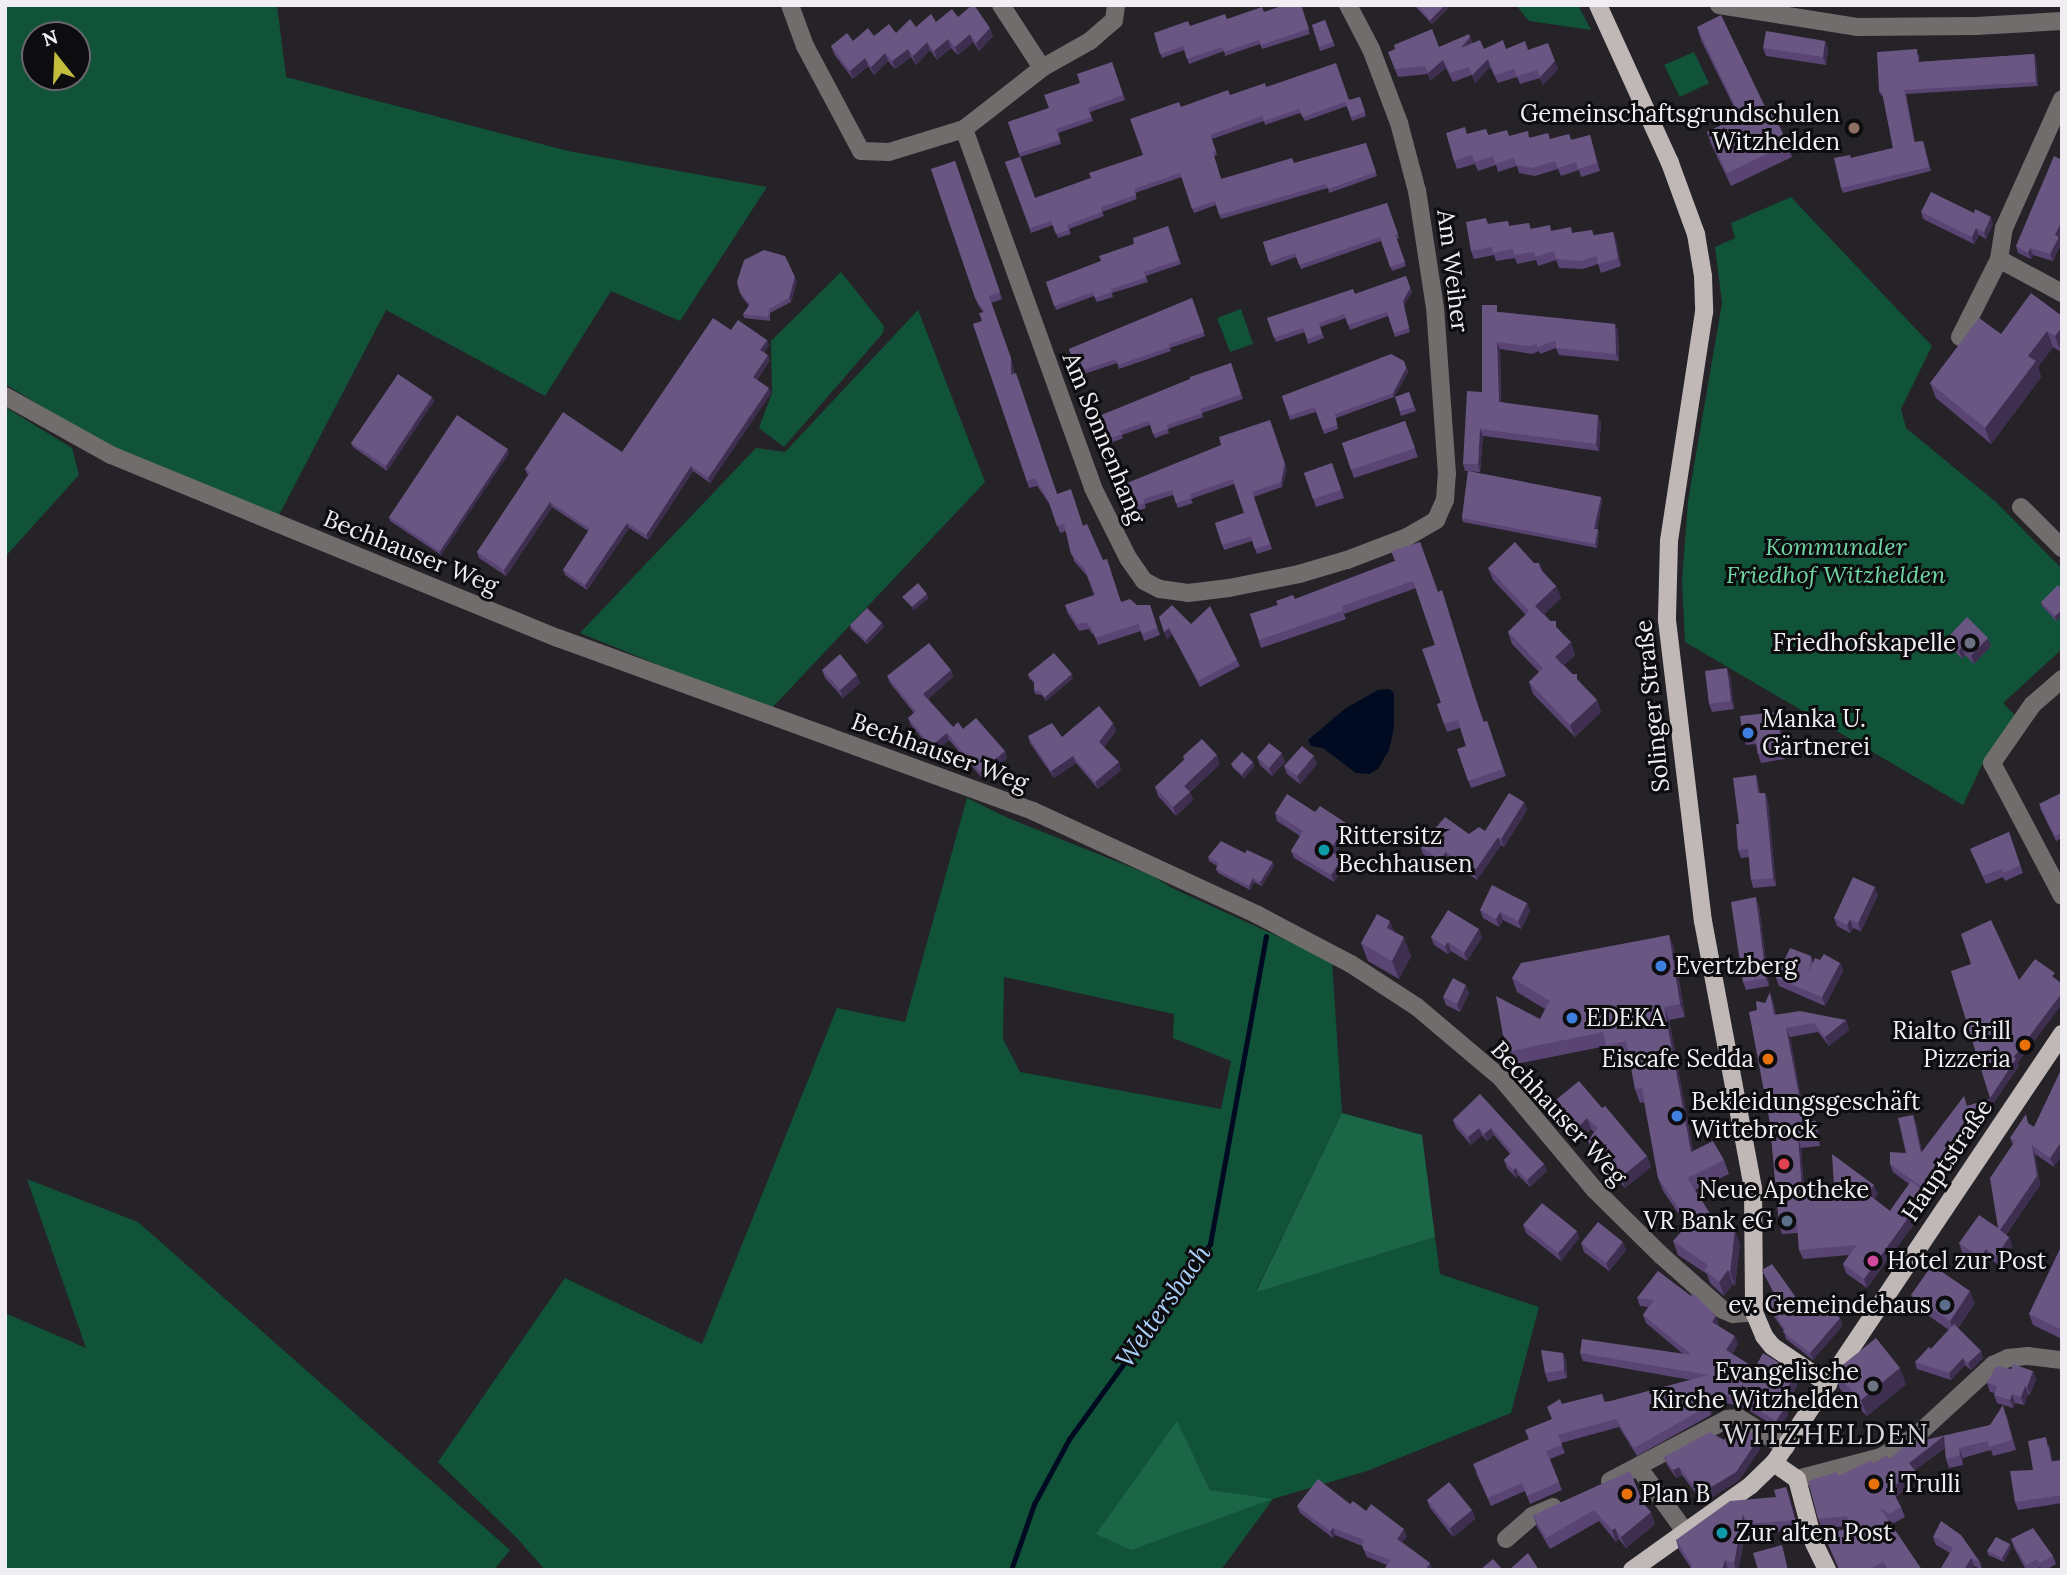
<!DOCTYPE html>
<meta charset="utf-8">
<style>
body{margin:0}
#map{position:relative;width:2067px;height:1575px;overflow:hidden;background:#252228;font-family:Lora,serif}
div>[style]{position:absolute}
.green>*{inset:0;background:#105338}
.forest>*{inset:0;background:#1a6646}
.water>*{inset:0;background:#000a20}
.stream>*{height:5px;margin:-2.5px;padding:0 2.5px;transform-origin:2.5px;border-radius:2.5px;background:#000a20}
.minor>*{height:18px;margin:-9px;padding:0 9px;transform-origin:9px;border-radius:9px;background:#716d6d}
.major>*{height:18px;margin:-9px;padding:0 9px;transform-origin:9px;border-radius:9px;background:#c0b8b6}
.wall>*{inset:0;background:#594474}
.shaded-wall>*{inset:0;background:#3e2f50}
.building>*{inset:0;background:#6a5682}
.dots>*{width:19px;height:19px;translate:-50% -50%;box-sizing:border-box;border:4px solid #0d0c0f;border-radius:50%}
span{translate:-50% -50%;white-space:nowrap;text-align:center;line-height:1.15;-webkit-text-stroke:6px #0d0c0f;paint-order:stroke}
.poi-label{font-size:24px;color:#f0eef2}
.right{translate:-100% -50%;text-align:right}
.left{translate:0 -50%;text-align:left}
.street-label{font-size:24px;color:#f0eef2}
.park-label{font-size:24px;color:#70d6a5;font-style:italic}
.water-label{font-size:26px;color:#a9cff9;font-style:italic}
.quarter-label{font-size:28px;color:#d8d5dd;letter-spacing:2px}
.frame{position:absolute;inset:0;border:7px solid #f0eef2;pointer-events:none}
.north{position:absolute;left:21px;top:21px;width:70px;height:70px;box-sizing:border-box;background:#0d0c0f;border:2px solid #68666a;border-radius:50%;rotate:342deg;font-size:19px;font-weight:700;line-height:28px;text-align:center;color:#f0eef2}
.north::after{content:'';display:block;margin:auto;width:24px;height:32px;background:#c3bd3e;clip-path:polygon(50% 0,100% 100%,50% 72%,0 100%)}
</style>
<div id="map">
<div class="green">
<div style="clip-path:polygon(evenodd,5px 5px,277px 5px,286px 77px,568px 151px,767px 187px,680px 321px,611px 291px,545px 396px,386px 310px,278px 517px,100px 442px,5px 384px,5px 5px,35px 35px,77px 35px,77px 77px,35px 77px,35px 35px)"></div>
<div style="clip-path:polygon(1516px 5px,1578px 5px,1591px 30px,1529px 21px)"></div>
<div style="clip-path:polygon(1694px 52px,1709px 83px,1680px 97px,1664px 65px)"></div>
<div style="clip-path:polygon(1791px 197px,1932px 346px,1901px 409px,1906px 428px,1996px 502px,2062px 569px,2062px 649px,2003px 703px,2015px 715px,1982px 765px,1963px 805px,1685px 642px,1682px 580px,1688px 501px,1722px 303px,1715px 247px,1735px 238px,1731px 223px)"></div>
<div style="clip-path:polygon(841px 272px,884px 326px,883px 333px,784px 447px,759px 428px,772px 393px,771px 341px)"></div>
<div style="clip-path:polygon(1241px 309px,1253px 344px,1230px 352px,1217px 318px)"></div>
<div style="clip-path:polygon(918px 310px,985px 482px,770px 710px,580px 633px,756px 448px,785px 452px)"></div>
<div style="clip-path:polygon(5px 407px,72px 448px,79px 475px,5px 557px)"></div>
<div style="clip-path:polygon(evenodd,967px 798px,1008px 818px,1153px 876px,1172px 888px,1332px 961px,1342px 1113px,1256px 1291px,1435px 1237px,1440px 1274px,1539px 1307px,1511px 1413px,1367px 1471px,1273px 1499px,1221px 1570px,545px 1570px,518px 1539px,438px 1462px,565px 1278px,702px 1344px,837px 1008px,905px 1022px,967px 798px,1004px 977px,1174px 1014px,1173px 1038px,1231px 1061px,1221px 1109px,1020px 1072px,1003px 1039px,1004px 977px,967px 798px,1177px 1422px,1210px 1490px,1271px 1499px,1097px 1534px,1177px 1422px)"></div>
<div style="clip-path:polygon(27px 1179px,138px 1222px,510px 1550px,494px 1570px,5px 1570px,5px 1313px,86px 1348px)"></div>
</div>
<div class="forest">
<div style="clip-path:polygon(1342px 1113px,1422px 1135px,1435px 1237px,1256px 1292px)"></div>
<div style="clip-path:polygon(1177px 1421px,1210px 1490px,1273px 1499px,1131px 1550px,1096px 1534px)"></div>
</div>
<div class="water">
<div style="clip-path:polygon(1390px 689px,1394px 694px,1394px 727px,1389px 750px,1378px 769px,1369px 774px,1356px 773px,1323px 748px,1311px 746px,1308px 740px,1346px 708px,1378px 690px)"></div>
</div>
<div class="stream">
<div style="left:1011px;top:1570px;width:70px;rotate:-70.8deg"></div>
<div style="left:1034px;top:1504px;width:74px;rotate:-61.7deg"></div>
<div style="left:1069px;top:1439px;width:241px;rotate:-54.1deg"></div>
<div style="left:1210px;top:1244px;width:313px;rotate:-79.7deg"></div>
</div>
<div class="minor">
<div style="left:790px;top:5px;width:44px;rotate:69.9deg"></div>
<div style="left:805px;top:46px;width:119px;rotate:61.9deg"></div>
<div style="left:861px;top:151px;width:28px;rotate:2deg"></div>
<div style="left:889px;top:152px;width:78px;rotate:-17deg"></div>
<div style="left:964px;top:129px;width:99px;rotate:-38deg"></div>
<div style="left:1042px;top:68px;width:55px;rotate:-29.4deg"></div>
<div style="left:1090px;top:41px;width:32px;rotate:-41deg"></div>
<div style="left:1114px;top:20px;width:15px;rotate:-82deg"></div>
<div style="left:1001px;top:5px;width:75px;rotate:56.9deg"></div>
<div style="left:1719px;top:5px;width:141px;rotate:9deg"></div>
<div style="left:1858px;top:27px;width:118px;rotate:-0.5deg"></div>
<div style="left:1976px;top:26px;width:86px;rotate:-3.3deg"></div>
<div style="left:964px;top:129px;width:381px;rotate:70.2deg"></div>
<div style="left:1093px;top:488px;width:78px;rotate:63.4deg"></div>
<div style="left:1128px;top:558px;width:28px;rotate:55deg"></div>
<div style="left:1144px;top:581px;width:18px;rotate:27deg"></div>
<div style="left:1160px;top:589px;width:28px;rotate:8deg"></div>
<div style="left:1188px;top:593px;width:41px;rotate:-7deg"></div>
<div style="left:1229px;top:588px;width:71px;rotate:-11.3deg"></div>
<div style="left:1299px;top:574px;width:50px;rotate:-16.3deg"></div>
<div style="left:1347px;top:560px;width:64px;rotate:-21deg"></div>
<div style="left:1407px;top:537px;width:34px;rotate:-30deg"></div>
<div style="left:1436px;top:520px;width:22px;rotate:-66deg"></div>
<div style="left:1445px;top:500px;width:26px;rotate:-86deg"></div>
<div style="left:1447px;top:474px;width:166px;rotate:-94.1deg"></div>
<div style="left:1435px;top:308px;width:118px;rotate:-98.7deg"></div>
<div style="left:1417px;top:191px;width:70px;rotate:-104.8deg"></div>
<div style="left:1399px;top:123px;width:79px;rotate:-110.7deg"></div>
<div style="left:1371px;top:49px;width:50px;rotate:-117.6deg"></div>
<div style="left:1999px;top:259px;width:72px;rotate:28.4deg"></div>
<div style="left:1960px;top:337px;width:87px;rotate:-63.4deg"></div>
<div style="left:1999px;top:259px;width:31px;rotate:-81deg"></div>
<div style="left:2004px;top:228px;width:141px;rotate:-65.8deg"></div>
<div style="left:5px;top:396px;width:121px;rotate:29.1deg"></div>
<div style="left:111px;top:455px;width:483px;rotate:22.3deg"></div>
<div style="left:558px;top:638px;width:506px;rotate:20.01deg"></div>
<div style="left:1033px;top:811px;width:246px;rotate:24.8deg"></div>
<div style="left:1256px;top:914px;width:107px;rotate:27.8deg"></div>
<div style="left:1351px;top:964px;width:79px;rotate:33.1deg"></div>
<div style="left:1417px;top:1007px;width:110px;rotate:40.2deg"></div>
<div style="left:1501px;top:1078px;width:146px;rotate:50deg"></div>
<div style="left:1595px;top:1190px;width:94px;rotate:44.6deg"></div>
<div style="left:1662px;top:1256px;width:81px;rotate:41.5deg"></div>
<div style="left:1723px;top:1310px;width:11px;rotate:22deg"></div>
<div style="left:1733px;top:1314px;width:21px;rotate:-5deg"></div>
<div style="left:2021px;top:507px;width:58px;rotate:45deg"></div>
<div style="left:2062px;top:679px;width:38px;rotate:139deg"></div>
<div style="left:2033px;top:704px;width:72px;rotate:124.8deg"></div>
<div style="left:1992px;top:763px;width:150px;rotate:62.2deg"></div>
<div style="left:1639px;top:1468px;width:77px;rotate:54deg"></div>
<div style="left:1797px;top:1479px;width:87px;rotate:-14.7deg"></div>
<div style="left:1881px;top:1457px;width:41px;rotate:-31deg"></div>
<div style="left:1916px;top:1436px;width:105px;rotate:-42.7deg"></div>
<div style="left:1993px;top:1365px;width:17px;rotate:-25deg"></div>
<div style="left:2008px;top:1358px;width:20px;rotate:-6deg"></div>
<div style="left:2028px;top:1356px;width:34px;rotate:7deg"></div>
<div style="left:1610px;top:1481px;width:132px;rotate:-27.9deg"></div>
<div style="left:1727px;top:1419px;width:12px;rotate:-5deg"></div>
<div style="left:1739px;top:1418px;width:55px;rotate:31.7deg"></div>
<div style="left:1506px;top:1539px;width:35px;rotate:-41deg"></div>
<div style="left:1532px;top:1516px;width:23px;rotate:-23deg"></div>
</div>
<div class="major">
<div style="left:1598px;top:5px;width:174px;rotate:65.5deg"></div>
<div style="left:1670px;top:163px;width:76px;rotate:69.9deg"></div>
<div style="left:1696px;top:234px;width:43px;rotate:80.5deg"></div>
<div style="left:1703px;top:276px;width:36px;rotate:88deg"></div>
<div style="left:1704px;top:312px;width:232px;rotate:98.7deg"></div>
<div style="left:1669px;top:541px;width:79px;rotate:91.5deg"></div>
<div style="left:1667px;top:620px;width:303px;rotate:83.2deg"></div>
<div style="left:1703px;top:921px;width:272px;rotate:79.4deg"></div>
<div style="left:1753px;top:1188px;width:124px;rotate:89.5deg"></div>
<div style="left:1754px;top:1312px;width:26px;rotate:67deg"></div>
<div style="left:1764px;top:1336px;width:13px;rotate:51deg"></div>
<div style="left:1772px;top:1346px;width:68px;rotate:34.2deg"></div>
<div style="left:1774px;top:1463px;width:28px;rotate:35deg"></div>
<div style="left:1797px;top:1479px;width:66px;rotate:75.1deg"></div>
<div style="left:1814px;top:1543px;width:30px;rotate:64deg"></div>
<div style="left:1632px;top:1570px;width:146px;rotate:-35.5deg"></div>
<div style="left:1751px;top:1485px;width:32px;rotate:-44deg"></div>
<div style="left:1774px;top:1463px;width:517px;rotate:-56.13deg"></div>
</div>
<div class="wall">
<div style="clip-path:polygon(1301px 5px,1310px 34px,1262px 49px,1260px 44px,1225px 56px,1224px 51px,1189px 64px,1184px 50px,1162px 58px,1154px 33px)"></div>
<div style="clip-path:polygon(1414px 5px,1451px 5px,1432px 24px)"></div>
<div style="clip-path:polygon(958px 17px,993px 36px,979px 51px,973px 42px,958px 55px,951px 48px,937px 60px,930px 50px,916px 65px,911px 57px,895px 69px,888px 61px,874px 75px,868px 66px,853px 79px,834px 54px,831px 46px,874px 36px,896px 33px,916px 27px)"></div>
<div style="clip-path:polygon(1325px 20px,1335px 46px,1320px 51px,1312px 25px)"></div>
<div style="clip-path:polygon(1697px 27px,1769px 115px,1788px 144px,1792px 157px,1731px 186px,1711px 144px,1707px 132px,1739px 117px,1701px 40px)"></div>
<div style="clip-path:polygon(1470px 37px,1472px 43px,1484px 49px,1528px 50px,1558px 69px,1543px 85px,1540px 78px,1520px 84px,1517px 77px,1498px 83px,1490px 67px,1475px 83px,1472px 75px,1453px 82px,1446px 68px,1430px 81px,1428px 74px,1398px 77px,1388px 52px,1439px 47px)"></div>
<div style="clip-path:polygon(1825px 41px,1828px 49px,1826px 65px,1766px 56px,1763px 48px)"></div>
<div style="clip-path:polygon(1919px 54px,1919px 62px,2034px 54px,2036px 58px,2038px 86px,1906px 94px,1915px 142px,1923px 141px,1931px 171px,1843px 193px,1841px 188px,1851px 158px,1893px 148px,1883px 96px,1881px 95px,1879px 91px)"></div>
<div style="clip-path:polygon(1112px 62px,1125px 100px,1090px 112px,1093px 121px,1058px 133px,1061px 144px,1020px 157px,1035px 198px,1091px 178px,1143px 155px,1181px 107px,1266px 87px,1349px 100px,1360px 97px,1366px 116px,1352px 121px,1347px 106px,1305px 121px,1300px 113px,1265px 125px,1264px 121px,1212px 139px,1217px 155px,1214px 156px,1221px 179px,1294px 163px,1366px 143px,1377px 176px,1329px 193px,1328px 188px,1221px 219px,1216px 205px,1194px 213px,1182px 177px,1135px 193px,1137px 199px,1102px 212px,1104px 216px,1069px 229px,1071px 234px,1058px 238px,1053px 225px,1031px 233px,1005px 162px,1020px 157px,1008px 122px,1049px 108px,1080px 83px)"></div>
<div style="clip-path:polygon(1486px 129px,1488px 135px,1509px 136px,1551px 139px,1569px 134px,1571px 140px,1590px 135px,1600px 171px,1581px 177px,1579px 170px,1561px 176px,1558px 169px,1535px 176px,1519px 173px,1517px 166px,1498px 172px,1496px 165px,1478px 171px,1475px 164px,1457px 169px,1454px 161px,1467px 134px)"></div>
<div style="clip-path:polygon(955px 161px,1002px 299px,991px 303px,1013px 365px,1014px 374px,1057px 494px,1083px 526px,1121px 602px,1137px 605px,1150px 605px,1160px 635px,1144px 641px,1141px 631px,1098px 645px,1094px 633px,1092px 634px,1089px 629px,1079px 631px,1067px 612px,1065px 605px,1094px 595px,1087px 576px,1074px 561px,1066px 531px,1060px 533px,1051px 506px,1037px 486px,1029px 488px,973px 324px,982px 321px,983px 312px,978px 305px,931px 169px)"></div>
<div style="clip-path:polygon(1387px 203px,1399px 238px,1397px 239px,1406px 266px,1392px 271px,1381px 241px,1301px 269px,1296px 257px,1271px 266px,1263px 242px)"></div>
<div style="clip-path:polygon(1921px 212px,1993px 224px,1986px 239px,1979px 235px,1974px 244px,1923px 219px)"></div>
<div style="clip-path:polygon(1508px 221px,1509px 226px,1529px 223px,1531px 229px,1573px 233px,1592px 230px,1594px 235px,1613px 232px,1616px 240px,1621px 266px,1601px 273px,1598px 264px,1583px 269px,1559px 268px,1556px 260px,1538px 266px,1536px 260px,1517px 264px,1515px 258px,1496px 261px,1494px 255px,1474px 259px,1471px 251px,1489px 224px)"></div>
<div style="clip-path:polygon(1168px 226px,1181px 264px,1146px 276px,1148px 282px,1112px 293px,1113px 297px,1097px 302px,1094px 296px,1056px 310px,1046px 282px,1101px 261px)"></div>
<div style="clip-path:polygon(2059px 238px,2061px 244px,2053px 261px,2033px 255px,2031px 259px,2018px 253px,2016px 246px)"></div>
<div style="clip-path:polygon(1406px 276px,1412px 292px,1404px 305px,1410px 332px,1395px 337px,1388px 316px,1350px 330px,1346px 318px,1320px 327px,1324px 338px,1308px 344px,1305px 332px,1276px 342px,1267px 318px,1355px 294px)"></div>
<div style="clip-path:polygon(797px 281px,791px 302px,770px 313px,770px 321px,744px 318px,743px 314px,749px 306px,742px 297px,737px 282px)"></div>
<div style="clip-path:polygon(1192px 298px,1205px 336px,1170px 348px,1171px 351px,1119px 369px,1117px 363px,1078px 376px,1069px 349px)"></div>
<div style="clip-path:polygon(1500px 312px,1615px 324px,1618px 331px,1619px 361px,1559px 355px,1556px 348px,1540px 354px,1539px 351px,1532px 354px,1500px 349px,1501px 402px,1601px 422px,1599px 451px,1483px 436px,1480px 472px,1468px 471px,1601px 497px,1602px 501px,1597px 529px,1599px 533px,1597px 548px,1463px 522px,1462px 518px,1468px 471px,1465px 471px,1463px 464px,1482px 392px)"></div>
<div style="clip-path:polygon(2062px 316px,2061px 352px,2053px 347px,2038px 367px,2041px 377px,1991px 444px,1936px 398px,1930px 383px,2001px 334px)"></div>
<div style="clip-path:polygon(731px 330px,767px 340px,769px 345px,764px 352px,770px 360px,757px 380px,771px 393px,710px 483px,693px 471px,648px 540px,629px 528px,587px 590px,565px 575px,563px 570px,588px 531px,552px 507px,506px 576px,479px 558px,477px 552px,529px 475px,527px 474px,525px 469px,622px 452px)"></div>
<div style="clip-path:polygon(1404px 361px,1408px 372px,1394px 397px,1336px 418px,1338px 429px,1324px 434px,1316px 412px,1290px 420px,1282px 396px)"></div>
<div style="clip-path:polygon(1231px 363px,1243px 399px,1202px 413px,1203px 417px,1168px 429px,1169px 433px,1155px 438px,1150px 425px,1122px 435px,1123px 438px,1108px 444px,1099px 416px)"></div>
<div style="clip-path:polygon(1409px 392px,1416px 411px,1401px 416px,1395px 397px)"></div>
<div style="clip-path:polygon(432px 397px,434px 401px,387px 471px,353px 447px,351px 443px)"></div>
<div style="clip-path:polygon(1405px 421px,1418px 457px,1354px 478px,1342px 443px)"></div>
<div style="clip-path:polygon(509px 453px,441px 555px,390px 521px,389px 517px)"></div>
<div style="clip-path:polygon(1332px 463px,1344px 498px,1316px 507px,1304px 473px)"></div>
<div style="clip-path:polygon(1287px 469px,1282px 487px,1254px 497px,1272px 549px,1257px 554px,1252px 541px,1224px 550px,1215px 523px,1244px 513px,1234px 484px,1191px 499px,1193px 503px,1178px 508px,1173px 495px,1145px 504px,1146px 508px,1132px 513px,1122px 485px)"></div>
<div style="clip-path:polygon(1420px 542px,1484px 722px,1487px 721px,1506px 776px,1471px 788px,1457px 749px,1466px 746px,1460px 728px,1447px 732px,1437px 704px,1441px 703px,1435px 645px,1416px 588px,1344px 614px,1346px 619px,1261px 648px,1250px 614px,1295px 599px,1395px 561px)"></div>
<div style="clip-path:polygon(1539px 563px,1543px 572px,1556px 586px,1561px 598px,1544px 614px,1560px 631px,1575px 655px,1564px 665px,1597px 700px,1601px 712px,1575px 737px,1533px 694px,1529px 682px,1539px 672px,1512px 644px,1508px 632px,1526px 615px,1493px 580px,1488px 568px)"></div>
<div style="clip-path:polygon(2062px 589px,2062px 615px,2056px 621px,2042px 606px,2041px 602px)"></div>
<div style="clip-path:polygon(1159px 617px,1191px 624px,1237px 660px,1240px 666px,1200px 687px,1172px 634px,1167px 639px)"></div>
<div style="clip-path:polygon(850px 625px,884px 627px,867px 644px,851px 629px)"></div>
<div style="clip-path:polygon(1947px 638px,1991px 646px,1974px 664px,1965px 655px,1962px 659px,1950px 646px)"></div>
<div style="clip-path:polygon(822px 670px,860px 683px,843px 698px,825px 678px)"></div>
<div style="clip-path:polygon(951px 670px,953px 677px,928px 699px,953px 727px,963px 729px,1005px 751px,1007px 758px,983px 779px,949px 740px,934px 753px,911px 725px,908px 718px,914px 713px,890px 683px,887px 676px)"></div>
<div style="clip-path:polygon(1028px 674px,1073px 678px,1046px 701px,1042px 695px,1035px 694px,1034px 690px,1034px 683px,1029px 678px)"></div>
<div style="clip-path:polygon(1730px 676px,1734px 709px,1712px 712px,1709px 704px)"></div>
<div style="clip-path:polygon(1780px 720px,1785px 759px,1761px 763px,1758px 754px,1756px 744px,1746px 745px,1743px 737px)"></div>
<div style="clip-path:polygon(1113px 723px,1116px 731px,1104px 747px,1121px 770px,1098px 789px,1076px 763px,1054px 778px,1030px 743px,1028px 736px,1062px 737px)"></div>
<div style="clip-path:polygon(1183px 756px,1220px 764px,1190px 792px,1193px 800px,1176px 816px,1158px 796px,1155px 787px,1184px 760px)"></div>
<div style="clip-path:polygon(1257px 757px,1285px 762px,1272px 776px,1260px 765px)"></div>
<div style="clip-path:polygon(1253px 762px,1254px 767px,1244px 778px,1233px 768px,1231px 764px)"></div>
<div style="clip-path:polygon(1317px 764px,1300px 784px,1287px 774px,1284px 766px)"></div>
<div style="clip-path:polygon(1756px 775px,1758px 783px,1760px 793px,1765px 793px,1768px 801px,1776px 886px,1753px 888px,1751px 880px,1749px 857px,1741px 858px,1738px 850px,1739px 824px)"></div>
<div style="clip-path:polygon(2062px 794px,2062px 838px,2056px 841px,2040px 808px)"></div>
<div style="clip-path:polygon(1524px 802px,1527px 810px,1504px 847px,1501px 845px,1477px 880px,1449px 860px,1443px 868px,1423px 854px,1420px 846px,1469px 834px,1485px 831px)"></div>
<div style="clip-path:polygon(1315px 812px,1346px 823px,1348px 830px,1335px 854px,1342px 858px,1344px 866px,1334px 882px,1294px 858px,1291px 851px,1300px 836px,1277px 821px,1275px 813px)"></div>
<div style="clip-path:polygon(2009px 832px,2023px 873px,2005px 881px,2003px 877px,1986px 884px,1970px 849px)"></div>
<div style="clip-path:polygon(1245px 853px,1274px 866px,1262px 886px,1254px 882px,1250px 890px,1218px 873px,1216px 869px,1217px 866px,1209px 861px,1208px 857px)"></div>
<div style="clip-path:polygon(1878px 895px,1861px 931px,1853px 928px,1850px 933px,1837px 926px,1834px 918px)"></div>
<div style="clip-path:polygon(1527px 903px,1530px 911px,1521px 929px,1503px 920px,1499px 927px,1483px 918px,1480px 910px)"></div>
<div style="clip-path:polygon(1759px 906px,1769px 986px,1746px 990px,1743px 982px)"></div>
<div style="clip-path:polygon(1394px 932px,1411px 956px,1399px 979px,1368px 961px,1361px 943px)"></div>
<div style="clip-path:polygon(1669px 935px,1674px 949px,1685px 1017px,1669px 1020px,1693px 1151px,1724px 1160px,1729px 1174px,1695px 1190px,1718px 1226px,1740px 1244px,1735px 1286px,1733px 1284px,1724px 1296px,1710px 1283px,1707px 1274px,1678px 1255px,1673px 1241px,1687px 1226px,1663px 1191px,1658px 1178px,1644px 1102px,1640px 1103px,1635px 1089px,1629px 1056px,1611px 1060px,1606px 1046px,1511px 1065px,1506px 1052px,1540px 1019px,1545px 1009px,1517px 992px,1512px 978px)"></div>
<div style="clip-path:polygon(1431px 937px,1482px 937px,1467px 961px,1451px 951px,1448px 954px,1434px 945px)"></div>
<div style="clip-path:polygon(1811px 956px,1813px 963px,1820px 960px,1840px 963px,1843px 971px,1825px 1006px,1779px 986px,1776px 978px)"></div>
<div style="clip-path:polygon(1951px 971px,2018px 1063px,2019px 1066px,1992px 1105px,1990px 1098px,1984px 1059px,1979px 1061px)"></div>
<div style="clip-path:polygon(1469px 993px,1460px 1012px,1446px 1005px,1443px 997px)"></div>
<div style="clip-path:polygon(1773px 1001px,1776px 1015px,1846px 1020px,1849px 1030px,1829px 1046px,1818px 1032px,1790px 1037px,1805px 1121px,1819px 1130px,1820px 1146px,1801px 1148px,1804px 1190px,1878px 1194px,1874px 1199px,1890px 1211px,1909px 1184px,1893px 1172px,1890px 1164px,1906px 1153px,1913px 1115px,1916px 1123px,1922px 1152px,1967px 1106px,1990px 1099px,1992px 1107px,1927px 1195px,1930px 1202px,1867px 1288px,1846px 1273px,1843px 1264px,1849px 1255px,1803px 1259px,1799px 1250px,1798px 1233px,1782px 1234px,1779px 1225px,1770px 1123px,1757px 1010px)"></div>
<div style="clip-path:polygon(2062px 1068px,2054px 1167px,2035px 1154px,2040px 1185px,2006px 1235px,2009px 1237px,2012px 1246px,1999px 1265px,1989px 1258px,1983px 1267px,1962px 1252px,1959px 1243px,1998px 1228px,2013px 1145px,2010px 1138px,2030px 1125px,2034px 1127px)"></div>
<div style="clip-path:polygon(1480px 1094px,1544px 1164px,1547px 1171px,1530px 1187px,1518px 1175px,1516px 1178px,1507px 1168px,1504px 1160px,1510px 1154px,1494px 1135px,1487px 1141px,1482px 1135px,1471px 1145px,1456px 1128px,1453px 1120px)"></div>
<div style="clip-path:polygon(1557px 1099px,1602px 1108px,1647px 1156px,1651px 1167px,1625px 1188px,1592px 1151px,1588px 1141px,1594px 1132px,1591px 1129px,1581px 1139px,1561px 1110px)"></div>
<div style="clip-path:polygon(1523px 1225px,1577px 1231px,1579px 1238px,1561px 1261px,1526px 1233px)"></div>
<div style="clip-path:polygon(1581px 1243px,1626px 1250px,1609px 1271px,1584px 1252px)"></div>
<div style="clip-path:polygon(2062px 1245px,2062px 1339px,2033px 1325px,2029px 1314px)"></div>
<div style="clip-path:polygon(1762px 1270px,1805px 1310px,1816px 1307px,1840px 1318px,1842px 1326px,1813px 1360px,1786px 1339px,1784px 1331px,1766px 1305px,1764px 1298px,1773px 1292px)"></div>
<div style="clip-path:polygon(1658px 1271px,1719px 1325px,1718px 1326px,1738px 1344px,1732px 1354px,1755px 1368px,1796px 1379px,1797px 1386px,1785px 1406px,1788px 1415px,1779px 1429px,1745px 1408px,1719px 1401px,1711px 1415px,1637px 1456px,1619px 1427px,1561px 1443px,1565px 1453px,1550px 1459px,1562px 1490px,1530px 1504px,1525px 1491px,1491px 1506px,1476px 1473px,1529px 1440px,1552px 1419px,1562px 1404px,1602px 1394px,1605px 1402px,1611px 1401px,1691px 1380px,1583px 1361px,1580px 1353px,1683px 1354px,1646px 1323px,1643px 1315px,1648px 1307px,1640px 1306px,1637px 1298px)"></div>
<div style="clip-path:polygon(1911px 1295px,1975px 1303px,1958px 1328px,1981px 1351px,1983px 1358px,1971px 1370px,1965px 1365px,1951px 1380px,1917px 1369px,1915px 1362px,1931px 1349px,1949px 1330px,1916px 1307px)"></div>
<div style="clip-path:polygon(1563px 1353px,1566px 1361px,1567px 1378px,1548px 1382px,1545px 1373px)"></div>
<div style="clip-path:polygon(2033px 1371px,2036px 1379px,2030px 1395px,2028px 1394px,2024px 1405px,2015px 1403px,2013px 1408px,1997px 1403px,1994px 1395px,1995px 1393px,1990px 1392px,1987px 1383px)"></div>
<div style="clip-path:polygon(1834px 1372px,1906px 1384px,1867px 1416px,1840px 1389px)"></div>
<div style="clip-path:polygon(2006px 1414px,2016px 1450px,1993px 1456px,1991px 1450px,1963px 1458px,1963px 1465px,1949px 1468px,1946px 1459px,1945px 1448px,1915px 1470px,1918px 1480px,1895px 1497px,1901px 1507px,1905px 1517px,1894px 1523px,1888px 1520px,1922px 1570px,1839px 1570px,1824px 1535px,1849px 1528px,1849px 1526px,1822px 1528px,1818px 1519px,1839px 1476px,1990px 1425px)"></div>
<div style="clip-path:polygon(1759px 1438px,1762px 1446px,1739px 1480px,1703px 1503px,1682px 1475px,1676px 1478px,1667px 1465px,1664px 1457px,1724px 1440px)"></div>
<div style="clip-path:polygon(2049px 1445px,2052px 1461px,2062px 1460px,2062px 1503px,2018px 1510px,2015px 1502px)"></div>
<div style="clip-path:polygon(1786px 1487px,1799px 1530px,1750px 1534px,1747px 1526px,1738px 1570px,1690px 1570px,1691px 1568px,1679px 1550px,1676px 1540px,1776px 1497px)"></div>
<div style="clip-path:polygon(1427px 1500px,1472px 1510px,1475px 1519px,1453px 1537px,1430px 1508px)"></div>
<div style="clip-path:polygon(1643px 1503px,1655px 1524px,1626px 1548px,1619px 1539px,1616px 1542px,1599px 1521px,1550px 1549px,1537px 1527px,1533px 1515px)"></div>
<div style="clip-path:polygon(1350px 1504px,1366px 1511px,1407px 1536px,1402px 1542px,1430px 1563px,1432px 1570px,1384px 1570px,1387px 1565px,1367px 1557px,1362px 1546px,1335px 1535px,1333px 1538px,1300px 1513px,1297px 1506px)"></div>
<div style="clip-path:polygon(1933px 1537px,1980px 1562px,1982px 1570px,1974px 1566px,1972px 1570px,1940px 1570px,1950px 1553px,1936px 1545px)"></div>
<div style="clip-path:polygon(2011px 1539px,2053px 1556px,2056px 1564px,2046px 1570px,2042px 1570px,2040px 1567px,2036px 1570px,2026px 1570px,2014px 1548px)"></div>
<div style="clip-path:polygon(2010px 1544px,2011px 1548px,2004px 1562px,1988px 1555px,1987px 1551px)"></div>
</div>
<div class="shaded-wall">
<div style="clip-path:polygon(1445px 5px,1451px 5px,1432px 24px,1430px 20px)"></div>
<div style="clip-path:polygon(990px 28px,993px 36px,979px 51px,976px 43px)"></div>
<div style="clip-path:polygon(970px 34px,973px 42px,958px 55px,955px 47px)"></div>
<div style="clip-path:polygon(1470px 37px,1473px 45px,1461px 48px)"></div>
<div style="clip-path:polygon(948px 39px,951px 48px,937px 60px,934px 51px)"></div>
<div style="clip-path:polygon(1825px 41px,1828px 49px,1826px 65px,1823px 57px)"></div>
<div style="clip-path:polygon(927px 42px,930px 50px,916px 65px,913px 56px)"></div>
<div style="clip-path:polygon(908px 49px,911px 57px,895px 69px,892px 61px)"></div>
<div style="clip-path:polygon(885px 53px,888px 61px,874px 75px,871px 67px)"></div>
<div style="clip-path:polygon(2034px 54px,2036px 58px,2038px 86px,2036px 82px)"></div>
<div style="clip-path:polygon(865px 58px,868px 66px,853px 79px,850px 71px)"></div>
<div style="clip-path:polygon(1488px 59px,1490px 67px,1475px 83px,1472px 75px)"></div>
<div style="clip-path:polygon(1443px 60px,1446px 68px,1430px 81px,1428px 73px)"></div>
<div style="clip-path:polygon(1555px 61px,1558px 69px,1543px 85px,1540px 77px)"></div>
<div style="clip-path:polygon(1991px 217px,1993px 224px,1986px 239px,1984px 232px)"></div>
<div style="clip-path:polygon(2062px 221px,2062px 232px,2059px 238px,2061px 244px,2053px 261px,2050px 254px,2055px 235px)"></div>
<div style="clip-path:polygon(1976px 228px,1979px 235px,1974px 244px,1972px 237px)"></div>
<div style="clip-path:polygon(1613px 232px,1616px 240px,1621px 266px,1618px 258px)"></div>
<div style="clip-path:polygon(2030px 248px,2033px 255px,2031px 259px,2028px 253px)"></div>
<div style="clip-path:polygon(795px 277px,797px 281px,791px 302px,789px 298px)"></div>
<div style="clip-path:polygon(1410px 288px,1412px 292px,1404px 305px,1410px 332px,1403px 301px)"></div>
<div style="clip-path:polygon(989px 296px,1013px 365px,1014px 382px)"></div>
<div style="clip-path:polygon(1615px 324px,1618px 331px,1619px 361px,1616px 354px)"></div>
<div style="clip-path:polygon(2062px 327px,2062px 350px,2061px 352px,2055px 336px)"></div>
<div style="clip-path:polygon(2047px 331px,2053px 347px,2038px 367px,2041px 377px,1991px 444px,1985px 428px,2028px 356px)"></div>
<div style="clip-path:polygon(767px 340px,769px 345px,762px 355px,760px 350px)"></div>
<div style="clip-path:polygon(1497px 342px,1500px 349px,1501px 409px,1499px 402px)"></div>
<div style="clip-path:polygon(768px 355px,770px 360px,755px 382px,753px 377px)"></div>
<div style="clip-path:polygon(1406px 368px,1408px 372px,1394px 397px,1393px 393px)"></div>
<div style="clip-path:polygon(769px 388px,771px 393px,710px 483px,708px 478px)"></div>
<div style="clip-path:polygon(432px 397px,434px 401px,387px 471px,386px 466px)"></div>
<div style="clip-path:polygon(1598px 415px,1601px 422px,1599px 451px,1596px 444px)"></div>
<div style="clip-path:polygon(1270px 420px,1287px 469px,1282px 487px,1281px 482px)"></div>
<div style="clip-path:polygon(1480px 429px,1483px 436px,1480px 472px,1478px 464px)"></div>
<div style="clip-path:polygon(508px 449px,509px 453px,441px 555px,440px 551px)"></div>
<div style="clip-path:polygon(691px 466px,693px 471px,648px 540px,646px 535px)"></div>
<div style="clip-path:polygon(1601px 497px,1602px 501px,1596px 533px,1594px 529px)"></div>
<div style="clip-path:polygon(550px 502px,552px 507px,506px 576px,504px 570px)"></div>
<div style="clip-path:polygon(627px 523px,629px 528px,587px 590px,585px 585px)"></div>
<div style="clip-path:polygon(1598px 529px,1599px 533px,1597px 548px,1595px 544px)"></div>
<div style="clip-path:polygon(1556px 586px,1561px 598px,1540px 618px,1535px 606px)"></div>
<div style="clip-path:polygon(927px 594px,929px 598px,913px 611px,912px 607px)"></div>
<div style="clip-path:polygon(2062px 610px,2062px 615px,2056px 621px,2055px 616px)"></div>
<div style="clip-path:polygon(882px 623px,884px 627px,867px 644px,866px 640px)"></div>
<div style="clip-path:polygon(1169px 628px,1172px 634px,1167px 639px,1164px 632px)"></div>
<div style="clip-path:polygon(1988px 638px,1991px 646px,1974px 664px,1971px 655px)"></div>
<div style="clip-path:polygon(1571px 642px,1575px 655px,1560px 669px,1555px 657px)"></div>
<div style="clip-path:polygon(1962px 647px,1965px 655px,1962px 659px,1959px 650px)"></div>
<div style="clip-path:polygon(1727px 668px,1730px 676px,1734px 709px,1731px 701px)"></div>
<div style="clip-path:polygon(951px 670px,953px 677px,926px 701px,923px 694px)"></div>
<div style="clip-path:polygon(1072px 674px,1073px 678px,1046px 701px,1045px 697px)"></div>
<div style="clip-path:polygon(857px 675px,860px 683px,843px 698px,840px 690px)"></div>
<div style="clip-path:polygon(1597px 700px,1601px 712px,1575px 737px,1570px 725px)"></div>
<div style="clip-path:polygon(1777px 712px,1780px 720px,1785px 759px,1782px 751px)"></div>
<div style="clip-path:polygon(1113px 723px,1116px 731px,1102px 749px,1099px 742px)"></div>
<div style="clip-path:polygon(947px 733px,949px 740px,934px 753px,931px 746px)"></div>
<div style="clip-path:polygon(1005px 751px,1007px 758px,983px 779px,980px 772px)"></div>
<div style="clip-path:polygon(1282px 753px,1285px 762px,1272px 776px,1269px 768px)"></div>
<div style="clip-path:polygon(1217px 755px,1220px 764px,1187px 794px,1184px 786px)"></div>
<div style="clip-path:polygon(1073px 756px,1076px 763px,1054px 778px,1051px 771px)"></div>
<div style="clip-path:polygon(1314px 756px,1317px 764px,1300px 784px,1297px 776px)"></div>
<div style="clip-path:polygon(1119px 762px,1121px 770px,1098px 789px,1095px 782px)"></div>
<div style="clip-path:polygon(1253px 762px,1254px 767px,1244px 778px,1242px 774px)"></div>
<div style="clip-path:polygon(1756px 775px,1758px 783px,1761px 801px,1758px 793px)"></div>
<div style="clip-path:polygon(1190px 792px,1193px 800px,1176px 816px,1173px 807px)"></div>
<div style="clip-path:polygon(1765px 793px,1768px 801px,1776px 886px,1773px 878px)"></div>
<div style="clip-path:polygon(1524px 802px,1527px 810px,1504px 847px,1501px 839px)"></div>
<div style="clip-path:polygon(1346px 823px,1348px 830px,1333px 859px,1330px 851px)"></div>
<div style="clip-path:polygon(1498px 837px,1501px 845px,1477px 880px,1474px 872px)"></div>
<div style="clip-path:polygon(1446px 852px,1449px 860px,1443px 868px,1440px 860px)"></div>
<div style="clip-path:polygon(1342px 858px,1344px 866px,1334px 882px,1331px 875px)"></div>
<div style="clip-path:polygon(1273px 862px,1274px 866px,1262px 886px,1260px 882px)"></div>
<div style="clip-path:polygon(1253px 878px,1254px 882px,1250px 890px,1249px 886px)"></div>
<div style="clip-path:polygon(1875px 887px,1878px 895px,1861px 931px,1858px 923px)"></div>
<div style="clip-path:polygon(1756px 897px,1759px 906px,1769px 986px,1766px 978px)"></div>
<div style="clip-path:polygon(1527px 903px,1530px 911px,1521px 929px,1518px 921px)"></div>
<div style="clip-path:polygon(1500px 912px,1503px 920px,1499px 927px,1496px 919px)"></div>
<div style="clip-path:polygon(1850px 919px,1853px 928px,1850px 933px,1847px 925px)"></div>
<div style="clip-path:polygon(1390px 921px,1397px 939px,1387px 928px)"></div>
<div style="clip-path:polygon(1479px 929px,1482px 937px,1467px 961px,1464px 953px)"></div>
<div style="clip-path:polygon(1669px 935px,1674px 949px,1685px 1017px,1680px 1004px)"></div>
<div style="clip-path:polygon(1404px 937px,1411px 956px,1399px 979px,1392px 961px)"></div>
<div style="clip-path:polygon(1448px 942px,1451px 951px,1448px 954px,1445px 946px)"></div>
<div style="clip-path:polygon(1840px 963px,1843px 971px,1825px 1006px,1822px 997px)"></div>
<div style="clip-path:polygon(1466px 985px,1469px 993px,1460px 1012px,1457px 1004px)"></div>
<div style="clip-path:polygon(1770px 992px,1773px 1001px,1777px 1024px,1774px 1015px)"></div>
<div style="clip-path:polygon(2062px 993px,2062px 1004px,2018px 1063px,2019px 1066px,1992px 1105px,1990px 1098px,2014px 1057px)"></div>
<div style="clip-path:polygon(1664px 1007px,1669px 1020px,1696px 1165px,1691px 1152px)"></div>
<div style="clip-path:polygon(1846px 1020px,1849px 1030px,1829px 1046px,1825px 1037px)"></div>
<div style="clip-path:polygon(1786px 1028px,1790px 1037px,1807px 1131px,1804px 1121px)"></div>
<div style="clip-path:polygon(1990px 1099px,1992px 1107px,1927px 1195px,1930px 1202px,1867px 1288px,1864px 1279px,1925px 1194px,1923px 1188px)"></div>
<div style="clip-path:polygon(1913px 1115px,1916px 1123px,1924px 1161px,1921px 1153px)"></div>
<div style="clip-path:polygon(1587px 1118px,1591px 1129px,1581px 1139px,1577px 1128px)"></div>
<div style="clip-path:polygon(1816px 1121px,1819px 1130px,1820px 1146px,1817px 1137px)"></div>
<div style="clip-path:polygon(1479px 1128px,1482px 1135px,1471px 1145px,1468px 1137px)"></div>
<div style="clip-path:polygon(1491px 1128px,1494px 1135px,1487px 1141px,1484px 1134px)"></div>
<div style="clip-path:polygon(1798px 1138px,1801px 1148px,1805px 1199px,1802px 1190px)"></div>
<div style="clip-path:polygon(2062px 1141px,2062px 1155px,2054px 1167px,2050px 1158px)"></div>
<div style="clip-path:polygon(2032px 1145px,2035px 1154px,2040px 1185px,2003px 1239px,2000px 1230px)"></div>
<div style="clip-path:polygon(1647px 1156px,1651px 1167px,1625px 1188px,1621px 1177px)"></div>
<div style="clip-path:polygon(1544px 1164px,1547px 1171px,1530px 1187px,1527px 1180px)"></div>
<div style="clip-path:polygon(1516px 1168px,1518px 1175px,1516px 1178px,1513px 1170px)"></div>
<div style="clip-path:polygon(1874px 1185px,1878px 1194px,1871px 1203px,1868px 1194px)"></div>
<div style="clip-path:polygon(1735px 1230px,1740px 1244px,1735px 1286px,1730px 1272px)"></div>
<div style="clip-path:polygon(1577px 1231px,1579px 1238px,1561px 1261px,1558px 1253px)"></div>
<div style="clip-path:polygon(2009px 1237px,2012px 1246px,1999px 1265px,1996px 1256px)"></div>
<div style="clip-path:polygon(1623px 1242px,1626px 1250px,1609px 1271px,1606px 1263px)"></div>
<div style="clip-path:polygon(1986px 1249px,1989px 1258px,1983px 1267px,1980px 1257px)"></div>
<div style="clip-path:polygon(1728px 1270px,1733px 1284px,1724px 1296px,1719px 1282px)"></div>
<div style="clip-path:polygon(1970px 1291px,1975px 1303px,1954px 1333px,1950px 1321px)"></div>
<div style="clip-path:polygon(1716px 1316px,1719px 1325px,1715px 1330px,1712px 1322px)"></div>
<div style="clip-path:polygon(1840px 1318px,1842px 1326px,1813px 1360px,1810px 1353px)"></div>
<div style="clip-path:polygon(1735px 1336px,1738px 1344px,1729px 1358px,1726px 1350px)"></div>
<div style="clip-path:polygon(1981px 1351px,1983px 1358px,1971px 1370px,1968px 1363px)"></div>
<div style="clip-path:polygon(1563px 1353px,1566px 1361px,1567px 1378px,1564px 1370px)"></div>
<div style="clip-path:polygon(1963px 1358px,1965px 1365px,1951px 1380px,1949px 1373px)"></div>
<div style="clip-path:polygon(1900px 1368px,1906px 1384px,1867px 1416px,1861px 1400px)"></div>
<div style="clip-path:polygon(1793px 1371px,1797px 1386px,1782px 1411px,1779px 1403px)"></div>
<div style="clip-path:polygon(2033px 1371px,2036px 1379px,2030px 1395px,2027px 1387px)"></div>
<div style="clip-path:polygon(2025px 1386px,2028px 1394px,2024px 1405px,2021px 1397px)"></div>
<div style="clip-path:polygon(1716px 1392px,1719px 1401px,1711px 1415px,1708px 1406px)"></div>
<div style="clip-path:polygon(2012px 1394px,2015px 1403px,2013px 1408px,2010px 1400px)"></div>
<div style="clip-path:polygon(1785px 1407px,1788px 1415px,1779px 1429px,1776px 1421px)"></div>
<div style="clip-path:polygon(1944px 1436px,1947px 1446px,1912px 1472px,1909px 1463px)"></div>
<div style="clip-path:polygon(1759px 1438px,1762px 1446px,1739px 1480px,1703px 1503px,1700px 1494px)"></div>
<div style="clip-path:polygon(1959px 1448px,1963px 1458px,1963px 1465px,1960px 1455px)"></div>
<div style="clip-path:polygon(1679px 1467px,1682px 1475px,1676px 1478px,1673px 1470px)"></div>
<div style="clip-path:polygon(1915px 1471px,1918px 1480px,1894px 1498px,1891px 1488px)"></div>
<div style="clip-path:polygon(1786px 1487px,1790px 1497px,1799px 1530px,1795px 1520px)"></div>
<div style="clip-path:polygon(1472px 1510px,1475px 1519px,1453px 1537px,1450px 1528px)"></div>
<div style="clip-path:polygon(1651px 1512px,1655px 1524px,1626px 1548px,1621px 1537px)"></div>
<div style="clip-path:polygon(1743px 1514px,1747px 1524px,1738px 1570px,1736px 1570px,1734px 1563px)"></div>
<div style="clip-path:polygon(1333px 1528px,1335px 1535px,1333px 1538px,1330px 1531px)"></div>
<div style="clip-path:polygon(1615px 1528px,1619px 1539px,1616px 1542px,1612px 1530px)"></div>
<div style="clip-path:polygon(1404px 1529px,1407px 1536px,1400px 1546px,1397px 1539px)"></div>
<div style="clip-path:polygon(2010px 1544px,2011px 1548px,2004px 1562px,2002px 1558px)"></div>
<div style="clip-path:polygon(1971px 1558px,1974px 1566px,1972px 1570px,1964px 1570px)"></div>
<div style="clip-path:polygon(1725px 1560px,1728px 1570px,1722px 1570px)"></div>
<div style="clip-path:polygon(1430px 1563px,1432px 1570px,1425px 1570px)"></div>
</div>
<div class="building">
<div style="clip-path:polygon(972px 5px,974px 5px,990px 28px,976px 43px,970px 34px,955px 47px,948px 39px,934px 51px,927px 42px,913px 56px,908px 49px,892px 61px,885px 53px,871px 67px,865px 58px,850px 71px,831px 46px,847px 33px,853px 41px,868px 28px,874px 36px,889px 24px,896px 33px,910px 19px,916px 27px,931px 14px,936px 22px,952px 9px,958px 17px)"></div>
<div style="clip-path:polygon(1284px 5px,1301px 5px,1309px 29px,1261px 45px,1259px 40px,1224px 52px,1222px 47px,1187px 59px,1183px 46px,1160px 54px,1154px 33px,1188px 21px,1190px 26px,1225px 14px,1227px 19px,1262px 7px,1264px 12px)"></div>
<div style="clip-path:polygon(1417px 5px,1445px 5px,1430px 20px)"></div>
<div style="clip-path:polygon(1721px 15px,1769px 115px,1773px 113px,1788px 144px,1727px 173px,1707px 132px,1740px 116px,1697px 27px)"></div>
<div style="clip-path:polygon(1325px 20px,1333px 42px,1319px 47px,1312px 25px)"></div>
<div style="clip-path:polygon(1432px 29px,1439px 47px,1469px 34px,1470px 37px,1461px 48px,1480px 40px,1484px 49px,1503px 40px,1506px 49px,1525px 41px,1528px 50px,1548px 43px,1555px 61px,1540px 77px,1537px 70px,1517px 76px,1514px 69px,1495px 75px,1488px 59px,1472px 75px,1469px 67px,1450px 73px,1443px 60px,1428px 73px,1425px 66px,1395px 69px,1388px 52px,1395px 49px,1394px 45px)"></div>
<div style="clip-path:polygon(1766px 31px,1825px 41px,1823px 57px,1763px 48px)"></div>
<div style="clip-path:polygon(1917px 49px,1918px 62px,2034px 54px,2036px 82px,1904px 90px,1914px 142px,1923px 141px,1929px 167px,1841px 188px,1834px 158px,1850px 155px,1851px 158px,1893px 148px,1882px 92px,1879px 91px,1877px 52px)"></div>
<div style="clip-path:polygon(1112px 62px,1123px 95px,1088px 108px,1091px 117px,1056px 129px,1060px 140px,1019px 153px,1008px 122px,1049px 108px,1044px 95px,1080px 83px,1077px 74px)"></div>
<div style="clip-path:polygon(1336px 63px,1349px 100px,1360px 97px,1365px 112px,1351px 117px,1345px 102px,1303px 117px,1299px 109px,1264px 121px,1262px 116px,1210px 135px,1216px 151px,1213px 152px,1221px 179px,1292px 158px,1294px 163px,1366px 143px,1376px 172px,1328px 189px,1326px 184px,1219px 215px,1215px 201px,1192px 209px,1180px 173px,1134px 189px,1136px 195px,1101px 207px,1102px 212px,1067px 225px,1069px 230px,1056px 234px,1051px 221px,1030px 228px,1005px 162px,1020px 157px,1035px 198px,1091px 178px,1089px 173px,1143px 155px,1130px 119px,1179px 102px,1181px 107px,1228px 90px,1230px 95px,1265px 83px,1266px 87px)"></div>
<div style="clip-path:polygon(1465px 127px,1467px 134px,1486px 129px,1488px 135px,1507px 130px,1509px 136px,1528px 131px,1529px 138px,1548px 133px,1550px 139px,1569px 134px,1571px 140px,1590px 135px,1597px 163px,1578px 169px,1576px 162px,1558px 168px,1555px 161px,1532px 168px,1516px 165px,1514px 158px,1495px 164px,1493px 156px,1475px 162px,1472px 155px,1454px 161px,1446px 133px)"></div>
<div style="clip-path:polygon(2054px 156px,2062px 160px,2062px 221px,2055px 235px,2059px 237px,2050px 254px,2030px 248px,2028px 253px,2016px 246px)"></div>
<div style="clip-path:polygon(955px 161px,1000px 292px,989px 296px,1011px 358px,1011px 375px,1016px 373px,1057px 494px,1071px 489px,1083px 526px,1087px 524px,1103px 560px,1107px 559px,1121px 602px,1130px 599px,1137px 605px,1150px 605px,1157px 628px,1142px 634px,1138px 624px,1095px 638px,1091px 626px,1089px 627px,1087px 622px,1077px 624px,1065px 605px,1095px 595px,1085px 569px,1071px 554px,1064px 524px,1057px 526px,1048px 500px,1035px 478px,1027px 481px,973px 324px,982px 321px,979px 313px,985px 312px,975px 298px,931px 169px)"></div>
<div style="clip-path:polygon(1931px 192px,1974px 213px,1975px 209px,1991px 217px,1984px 232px,1976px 228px,1972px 237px,1921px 212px)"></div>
<div style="clip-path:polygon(1387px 203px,1398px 234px,1395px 235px,1405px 262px,1390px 267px,1380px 237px,1299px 265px,1295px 253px,1269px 262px,1263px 242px)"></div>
<div style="clip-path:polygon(1486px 218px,1488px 224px,1508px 221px,1509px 226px,1529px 223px,1530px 229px,1550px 225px,1551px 231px,1571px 227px,1572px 233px,1592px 230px,1593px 236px,1613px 232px,1618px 258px,1598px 264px,1597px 256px,1580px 261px,1556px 259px,1554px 251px,1535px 257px,1534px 252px,1514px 255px,1513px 249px,1493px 253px,1492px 247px,1471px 251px,1466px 222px)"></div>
<div style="clip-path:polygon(1168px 226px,1179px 260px,1144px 272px,1146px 278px,1111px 289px,1112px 292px,1095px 298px,1093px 292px,1054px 306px,1046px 282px,1101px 261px,1099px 256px,1134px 244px,1133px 238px)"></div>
<div style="clip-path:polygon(764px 250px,785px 256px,795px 277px,789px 298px,769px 309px,768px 317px,743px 314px,750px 304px,740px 293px,737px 282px,744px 260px)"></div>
<div style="clip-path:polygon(1406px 276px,1410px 288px,1403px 301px,1409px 328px,1394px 333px,1387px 312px,1348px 325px,1344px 314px,1319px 323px,1322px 334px,1307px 339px,1303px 328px,1274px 338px,1267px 318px,1353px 289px,1355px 294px)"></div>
<div style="clip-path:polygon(2031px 293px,2062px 316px,2062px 327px,2055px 336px,2047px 331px,2028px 356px,2036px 361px,1985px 428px,1930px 383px,1979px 318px,2001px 334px)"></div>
<div style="clip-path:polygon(1192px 298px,1204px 332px,1169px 344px,1170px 347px,1118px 365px,1116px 359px,1077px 372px,1069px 349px)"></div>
<div style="clip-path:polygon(1482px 305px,1497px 305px,1497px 312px,1615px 324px,1616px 354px,1556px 348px,1556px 340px,1537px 347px,1537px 344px,1529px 346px,1497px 342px,1499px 402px,1598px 415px,1596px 444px,1480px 429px,1478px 464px,1463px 464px,1467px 391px,1482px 392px)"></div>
<div style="clip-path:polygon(713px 318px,731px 330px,738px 320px,767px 340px,760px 350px,768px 355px,753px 377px,769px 388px,708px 478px,691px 466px,646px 535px,627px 523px,585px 585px,563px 570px,590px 529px,550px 502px,504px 570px,477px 552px,530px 472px,525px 469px,563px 412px,622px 452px)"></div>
<div style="clip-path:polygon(1391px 354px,1404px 361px,1406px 368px,1393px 393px,1335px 414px,1337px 425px,1323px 430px,1315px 407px,1289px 416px,1282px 396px)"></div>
<div style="clip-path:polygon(1231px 363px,1241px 394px,1200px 409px,1202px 413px,1167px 425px,1168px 429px,1153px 434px,1149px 421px,1120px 431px,1122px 434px,1107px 439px,1099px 416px,1190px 379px,1190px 377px)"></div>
<div style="clip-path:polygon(398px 374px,432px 397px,386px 466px,351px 443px)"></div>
<div style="clip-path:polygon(1409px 392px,1414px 407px,1400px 411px,1395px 397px)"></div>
<div style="clip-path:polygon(457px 415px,508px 449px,440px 551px,389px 517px)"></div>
<div style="clip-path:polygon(1270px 420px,1285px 464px,1281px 482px,1252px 492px,1270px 544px,1255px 549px,1251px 536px,1222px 545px,1215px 523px,1244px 513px,1233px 479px,1190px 494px,1191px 498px,1176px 503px,1172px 490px,1143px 499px,1145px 503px,1130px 508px,1122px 485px,1221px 445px,1219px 437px)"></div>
<div style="clip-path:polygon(1405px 421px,1415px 448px,1351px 470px,1342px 443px)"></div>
<div style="clip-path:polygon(1332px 463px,1341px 490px,1313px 499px,1304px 473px)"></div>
<div style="clip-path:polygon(1468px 471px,1601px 497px,1594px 529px,1598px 529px,1595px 544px,1462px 518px)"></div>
<div style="clip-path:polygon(1420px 542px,1438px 592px,1442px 590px,1483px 722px,1487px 721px,1503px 769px,1468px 781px,1457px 749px,1466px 746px,1458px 720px,1444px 724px,1437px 704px,1441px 703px,1422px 649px,1435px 645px,1413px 581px,1342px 606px,1343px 611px,1259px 640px,1250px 614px,1278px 605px,1276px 601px,1293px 595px,1295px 599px,1395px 561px,1391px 551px)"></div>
<div style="clip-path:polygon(1515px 542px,1534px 563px,1539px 563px,1539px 568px,1556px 586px,1535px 606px,1550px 621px,1556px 621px,1556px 627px,1571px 642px,1555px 657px,1572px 674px,1577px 674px,1577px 680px,1597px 700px,1570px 725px,1529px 682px,1543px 668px,1508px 632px,1529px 611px,1488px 568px)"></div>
<div style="clip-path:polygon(918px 583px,927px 594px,912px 607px,902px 597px)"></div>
<div style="clip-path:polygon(2058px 585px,2062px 589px,2062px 610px,2055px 616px,2041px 602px)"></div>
<div style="clip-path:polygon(1172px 605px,1191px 624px,1210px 606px,1237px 660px,1198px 681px,1169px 628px,1164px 632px,1159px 617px)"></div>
<div style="clip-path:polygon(867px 608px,882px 623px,866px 640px,850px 625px)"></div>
<div style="clip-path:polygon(1967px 617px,1988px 638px,1971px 655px,1962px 647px,1959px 650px,1947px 638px)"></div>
<div style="clip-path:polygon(929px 643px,951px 670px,923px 694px,953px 727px,958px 722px,963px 729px,976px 718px,1005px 751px,980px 772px,947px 733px,931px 746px,908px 718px,916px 711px,887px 676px)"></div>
<div style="clip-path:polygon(1054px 653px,1072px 674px,1045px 697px,1040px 691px,1034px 690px,1034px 681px,1028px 674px)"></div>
<div style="clip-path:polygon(840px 654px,857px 675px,840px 690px,822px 670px)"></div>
<div style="clip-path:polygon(1727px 668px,1731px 701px,1709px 704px,1705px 671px)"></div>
<div style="clip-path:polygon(1099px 706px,1113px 723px,1099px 742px,1119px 762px,1095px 782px,1073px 756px,1051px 771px,1028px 736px,1052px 723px,1062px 737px)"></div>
<div style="clip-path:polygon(1777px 712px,1782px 751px,1758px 754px,1755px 735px,1743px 737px,1740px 716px)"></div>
<div style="clip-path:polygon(1202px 739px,1217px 755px,1184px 786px,1190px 792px,1173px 807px,1155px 787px,1185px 759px,1183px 756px)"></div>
<div style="clip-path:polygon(1269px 743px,1282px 753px,1269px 768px,1257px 757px)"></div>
<div style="clip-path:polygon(1302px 746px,1314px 756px,1297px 776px,1284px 766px)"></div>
<div style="clip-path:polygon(1242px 752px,1253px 762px,1242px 774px,1231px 764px)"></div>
<div style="clip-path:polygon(1756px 775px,1758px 793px,1765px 793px,1773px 878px,1751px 880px,1748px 849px,1738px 850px,1736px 824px,1739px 824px,1733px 778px)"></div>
<div style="clip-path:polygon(1509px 793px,1524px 802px,1501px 839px,1498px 837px,1474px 872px,1446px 852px,1440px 860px,1420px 846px,1445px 817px,1469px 834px,1479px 827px,1485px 831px)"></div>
<div style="clip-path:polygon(2061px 793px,2062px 833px,2055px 836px,2039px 804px)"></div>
<div style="clip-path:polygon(1287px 794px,1315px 812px,1320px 806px,1346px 823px,1330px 851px,1342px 858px,1331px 875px,1291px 851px,1303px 831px,1275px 813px)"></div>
<div style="clip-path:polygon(2009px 832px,2020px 865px,2003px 873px,2001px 869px,1983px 876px,1970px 849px)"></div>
<div style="clip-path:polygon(1221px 841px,1245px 853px,1247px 850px,1273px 862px,1260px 882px,1253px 878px,1249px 886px,1216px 869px,1219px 863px,1208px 857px)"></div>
<div style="clip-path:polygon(1853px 877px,1875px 887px,1858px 923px,1850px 919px,1847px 925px,1834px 918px)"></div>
<div style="clip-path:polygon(1492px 885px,1527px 903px,1518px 921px,1500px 912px,1496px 919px,1480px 910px)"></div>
<div style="clip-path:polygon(1756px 897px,1766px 978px,1743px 982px,1731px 902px)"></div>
<div style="clip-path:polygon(1448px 910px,1479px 929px,1464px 953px,1448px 942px,1445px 946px,1431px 937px)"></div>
<div style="clip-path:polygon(1377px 914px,1390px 921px,1387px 928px,1404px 937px,1392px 961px,1361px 943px)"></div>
<div style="clip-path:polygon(1991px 920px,2019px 980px,2035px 959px,2055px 973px,2052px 976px,2062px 984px,2062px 993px,2014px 1057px,2016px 1059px,1990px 1098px,1980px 1066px,1991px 1049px,1976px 1053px,1951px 971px,1971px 964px,1961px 934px)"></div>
<div style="clip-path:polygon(1669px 935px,1680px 1004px,1664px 1007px,1691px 1152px,1713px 1141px,1724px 1160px,1687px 1178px,1718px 1226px,1735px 1230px,1730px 1272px,1728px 1270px,1719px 1282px,1705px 1270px,1708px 1265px,1673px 1241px,1689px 1223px,1658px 1178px,1642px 1088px,1635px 1089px,1626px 1041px,1606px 1046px,1603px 1032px,1506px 1052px,1496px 996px,1540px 1019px,1550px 1001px,1512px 978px,1521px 963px)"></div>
<div style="clip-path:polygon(1790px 948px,1811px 956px,1809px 972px,1815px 958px,1820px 960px,1824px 954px,1840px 963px,1822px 997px,1776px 978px)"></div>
<div style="clip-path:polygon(1453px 978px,1466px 985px,1457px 1004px,1443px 997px)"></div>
<div style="clip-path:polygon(1770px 992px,1774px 1015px,1800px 1011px,1846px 1020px,1825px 1037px,1814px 1023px,1786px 1028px,1804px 1121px,1816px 1121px,1817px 1137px,1798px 1138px,1802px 1190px,1834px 1187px,1832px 1154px,1874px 1185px,1868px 1194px,1890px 1211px,1911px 1181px,1926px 1193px,1864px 1279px,1843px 1264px,1857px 1245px,1799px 1250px,1797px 1224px,1779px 1225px,1770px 1123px,1749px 1012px,1757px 1010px,1756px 1001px,1765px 1003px)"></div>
<div style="clip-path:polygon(2062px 1068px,2062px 1141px,2050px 1158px,2032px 1145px,2037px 1176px,2000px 1230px,2009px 1237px,1996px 1256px,1986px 1249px,1980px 1257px,1959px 1243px,1979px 1215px,1998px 1228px,1990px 1178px,2015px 1141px,2010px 1138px,2026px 1114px,2028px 1123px,2034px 1127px)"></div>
<div style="clip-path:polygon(1579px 1081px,1602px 1108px,1605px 1106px,1647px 1156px,1621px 1177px,1588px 1141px,1598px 1128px,1587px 1118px,1577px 1128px,1557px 1099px)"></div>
<div style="clip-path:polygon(1480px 1094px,1544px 1164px,1527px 1180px,1516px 1168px,1513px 1170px,1504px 1160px,1512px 1152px,1491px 1128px,1484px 1134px,1479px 1128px,1468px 1137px,1453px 1120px)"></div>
<div style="clip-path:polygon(1964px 1096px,1967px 1106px,1990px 1099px,1923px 1188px,1890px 1164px,1890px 1152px,1906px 1153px,1898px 1118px,1913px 1115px,1921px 1153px)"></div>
<div style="clip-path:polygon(1542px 1203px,1577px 1231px,1558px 1253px,1523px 1225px)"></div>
<div style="clip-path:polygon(1598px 1222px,1623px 1242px,1606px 1263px,1581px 1243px)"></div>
<div style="clip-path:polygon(2062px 1245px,2062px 1330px,2029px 1314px)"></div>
<div style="clip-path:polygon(1772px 1264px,1805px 1310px,1804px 1296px,1816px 1307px,1821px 1301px,1840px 1318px,1810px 1353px,1783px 1332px,1785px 1329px,1764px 1298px,1774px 1292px,1762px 1270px)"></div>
<div style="clip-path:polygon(1932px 1265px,1970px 1291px,1950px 1321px,1911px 1295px)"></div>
<div style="clip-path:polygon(1658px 1271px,1691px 1296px,1693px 1293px,1716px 1316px,1712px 1322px,1735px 1336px,1726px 1350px,1755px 1368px,1763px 1353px,1793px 1371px,1794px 1377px,1779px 1403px,1785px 1407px,1776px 1421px,1742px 1400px,1716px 1392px,1708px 1406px,1634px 1448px,1616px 1419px,1558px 1435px,1562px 1445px,1546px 1451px,1559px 1482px,1527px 1496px,1522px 1483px,1488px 1498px,1473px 1464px,1529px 1439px,1525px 1430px,1552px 1419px,1547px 1407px,1560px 1399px,1562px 1404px,1602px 1394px,1604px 1402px,1611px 1401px,1708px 1375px,1580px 1353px,1582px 1339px,1692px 1355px,1643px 1315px,1654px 1300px,1637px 1298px)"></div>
<div style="clip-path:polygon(1954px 1324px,1981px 1351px,1968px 1363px,1963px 1358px,1949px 1373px,1915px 1362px,1929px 1347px,1931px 1349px)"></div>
<div style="clip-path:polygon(1876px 1338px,1900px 1368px,1861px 1400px,1834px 1372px)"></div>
<div style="clip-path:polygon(1541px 1350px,1563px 1353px,1564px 1370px,1545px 1373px)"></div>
<div style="clip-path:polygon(2013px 1364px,2033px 1371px,2027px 1387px,2025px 1386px,2021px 1397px,2012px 1394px,2010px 1400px,1994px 1395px,1997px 1386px,1987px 1383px,1996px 1366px,2011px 1369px)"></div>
<div style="clip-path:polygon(2003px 1405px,2012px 1440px,1989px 1447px,1988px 1441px,1959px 1448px,1960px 1455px,1946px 1459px,1944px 1436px,1909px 1463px,1915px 1471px,1891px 1488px,1901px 1507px,1890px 1514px,1880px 1508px,1922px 1570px,1889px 1570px,1883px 1562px,1868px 1570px,1840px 1570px,1824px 1535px,1849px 1528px,1847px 1516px,1818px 1519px,1808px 1481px,1837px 1472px,1839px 1476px,1867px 1462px,1872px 1461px,1873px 1464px,1887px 1455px,1890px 1459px,1907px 1444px,1990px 1425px)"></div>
<div style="clip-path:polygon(1734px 1422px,1759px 1438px,1736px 1472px,1700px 1494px,1679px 1467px,1673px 1470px,1664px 1457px,1710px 1432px,1724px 1440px)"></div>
<div style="clip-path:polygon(2046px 1437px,2051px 1462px,2062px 1460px,2062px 1495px,2015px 1502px,2010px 1471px,2033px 1470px,2028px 1441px)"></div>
<div style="clip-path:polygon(1630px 1471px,1643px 1503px,1651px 1512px,1621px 1537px,1615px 1528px,1612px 1530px,1594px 1510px,1546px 1538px,1533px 1515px)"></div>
<div style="clip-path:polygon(1318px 1479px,1350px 1504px,1353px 1501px,1366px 1511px,1371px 1504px,1404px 1529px,1397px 1539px,1430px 1563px,1425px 1570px,1384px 1570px,1391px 1560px,1364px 1550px,1362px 1544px,1365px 1540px,1333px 1528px,1330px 1531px,1297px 1506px)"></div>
<div style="clip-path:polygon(1449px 1482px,1472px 1510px,1450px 1528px,1427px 1500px)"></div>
<div style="clip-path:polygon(1786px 1487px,1795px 1520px,1746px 1524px,1743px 1514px,1734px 1563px,1725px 1560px,1722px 1570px,1690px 1570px,1692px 1565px,1676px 1540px,1730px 1501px,1776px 1497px,1774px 1490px)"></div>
<div style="clip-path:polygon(1941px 1521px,1961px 1535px,1980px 1562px,1971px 1558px,1964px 1570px,1940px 1570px,1953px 1548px,1933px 1537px)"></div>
<div style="clip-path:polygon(2033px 1528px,2053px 1556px,2040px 1563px,2037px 1559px,2026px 1565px,2011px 1539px)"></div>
<div style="clip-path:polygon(1996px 1537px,2010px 1544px,2002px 1558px,1987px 1551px)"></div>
<div style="clip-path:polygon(1782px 1545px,1788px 1570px,1758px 1570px,1753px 1553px)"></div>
<div style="clip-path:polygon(1528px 1553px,1539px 1570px,1509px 1570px)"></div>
<div style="clip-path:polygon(1493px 1559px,1503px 1570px,1480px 1570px)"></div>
</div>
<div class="dots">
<div style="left:1854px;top:128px;background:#8d6e63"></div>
<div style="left:1970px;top:643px;background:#6b7280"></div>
<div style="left:1748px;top:733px;background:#3f7fe0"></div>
<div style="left:1324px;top:850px;background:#0f9aa8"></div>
<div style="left:1661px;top:966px;background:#3f7fe0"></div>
<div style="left:1572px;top:1018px;background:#3f7fe0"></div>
<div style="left:2025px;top:1045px;background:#e8710a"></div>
<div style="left:1768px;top:1059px;background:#e8710a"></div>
<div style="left:1677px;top:1116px;background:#3f7fe0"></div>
<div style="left:1784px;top:1164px;background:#e0444e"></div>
<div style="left:1787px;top:1221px;background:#5c6f8a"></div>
<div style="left:1873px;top:1261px;background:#d1479c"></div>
<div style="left:1945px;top:1305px;background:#5c6f8a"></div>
<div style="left:1873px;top:1386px;background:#6b7280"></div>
<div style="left:1874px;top:1484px;background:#e8710a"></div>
<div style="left:1627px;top:1494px;background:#e8710a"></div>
<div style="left:1722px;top:1533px;background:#0f9aa8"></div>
</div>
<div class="poi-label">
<span class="right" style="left:1840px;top:128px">Gemeinschaftsgrundschulen<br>Witzhelden</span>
<span class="right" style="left:1956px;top:643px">Friedhofskapelle</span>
<span class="left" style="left:1762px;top:733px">Manka U.<br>Gärtnerei</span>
<span class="left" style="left:1338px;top:850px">Rittersitz<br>Bechhausen</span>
<span class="left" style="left:1675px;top:966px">Evertzberg</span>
<span class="left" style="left:1586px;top:1018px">EDEKA</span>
<span class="right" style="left:2011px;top:1045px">Rialto Grill<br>Pizzeria</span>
<span class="right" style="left:1754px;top:1059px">Eiscafe Sedda</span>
<span class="left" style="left:1691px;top:1116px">Bekleidungsgeschäft<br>Wittebrock</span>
<span style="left:1784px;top:1190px">Neue Apotheke</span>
<span class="right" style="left:1773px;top:1221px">VR Bank eG</span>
<span class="left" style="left:1887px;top:1261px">Hotel zur Post</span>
<span class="right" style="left:1931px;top:1305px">ev. Gemeindehaus</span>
<span class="right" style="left:1859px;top:1386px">Evangelische<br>Kirche Witzhelden</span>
<span class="left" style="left:1888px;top:1484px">i Trulli</span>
<span class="left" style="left:1641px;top:1494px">Plan B</span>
<span class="left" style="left:1736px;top:1533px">Zur alten Post</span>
</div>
<div class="street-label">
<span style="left:1453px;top:271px;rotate:83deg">Am Weiher</span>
<span style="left:1104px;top:438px;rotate:68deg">Am Sonnenhang</span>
<span style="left:411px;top:552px;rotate:22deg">Bechhauser Weg</span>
<span style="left:1652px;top:706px;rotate:-96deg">Solinger Straße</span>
<span style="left:940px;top:752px;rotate:20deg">Bechhauser Weg</span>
<span style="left:1559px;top:1113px;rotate:47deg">Bechhauser Weg</span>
<span style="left:1947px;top:1160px;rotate:-56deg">Hauptstraße</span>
</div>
<div class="park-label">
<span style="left:1836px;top:561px">Kommunaler<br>Friedhof Witzhelden</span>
</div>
<div class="water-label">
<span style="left:1163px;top:1306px;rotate:-55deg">Weltersbach</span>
</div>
<div class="quarter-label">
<span style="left:1826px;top:1434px">WITZHELDEN</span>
</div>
<div class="frame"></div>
<div class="north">N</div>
</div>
